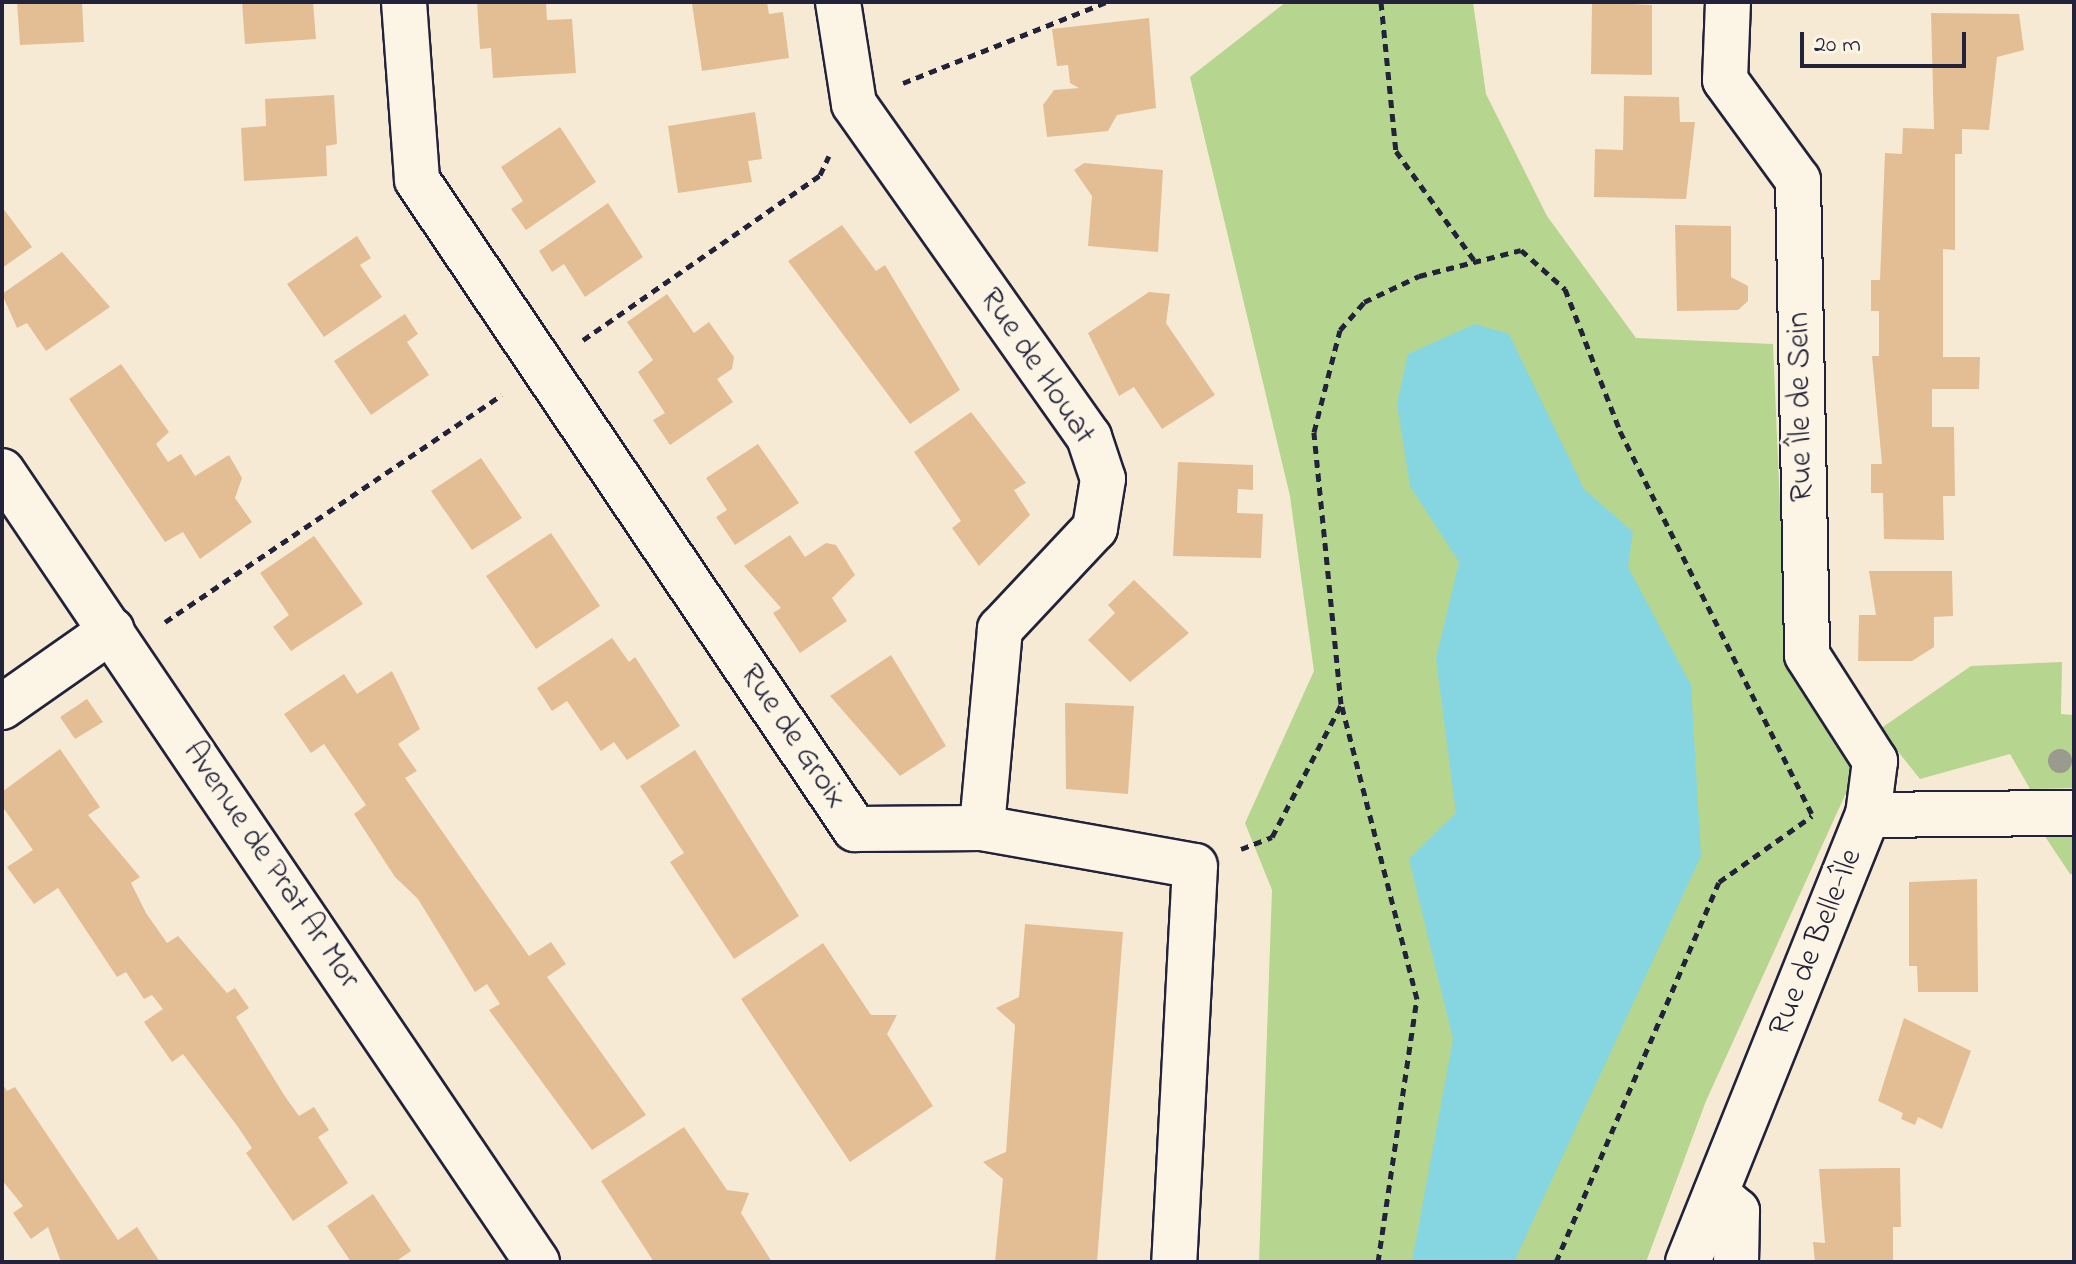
<!DOCTYPE html>
<meta charset="utf-8">
<style>
body{margin:0}
#map{position:relative;width:2076px;height:1264px;overflow:hidden;background:#f7ead5;font-family:"Indie Flower",sans-serif}
div>[style]{position:absolute}
.green>*{inset:0;background:#b6d58f}
.water>*{inset:0;background:#86d6e1}
.building>*{inset:0;background:#e3be94}
.path>*{height:5px;margin-top:-2.5px;transform-origin:0;background:repeating-linear-gradient(90deg,#22223b 0 8px,transparent 0 14px)}
.roads{filter:drop-shadow(2px 0 #22223b) drop-shadow(-2px 0 #22223b) drop-shadow(0 2px #22223b) drop-shadow(0 -2px #22223b)}
.minor>*{height:44px;margin:-22px;padding:0 22px;transform-origin:22px;border-radius:22px;background:#fcf5e5}
.trees>*{width:24px;height:24px;margin:-12px;border-radius:50%;background:#9a9a8e}
span{translate:-50% -50%;white-space:nowrap;text-align:center;line-height:1.15;-webkit-text-stroke:6px #fcf5e5;paint-order:stroke}
.street-label{font-size:32px;color:#22223b}
.frame{position:absolute;inset:0;border:4px solid #22223b;pointer-events:none}
.scale{position:absolute;left:1800px;top:32px;width:166px;height:36px;box-sizing:border-box;border:4px solid #22223b;border-top:0;padding-left:10px;font-size:24px;line-height:28px;white-space:nowrap;color:#22223b;-webkit-text-stroke:6px #fcf5e5;paint-order:stroke}
</style>
<div id="map">
<div class="green">
<div style="clip-path:polygon(1286px 2px,1473px 2px,1486px 94px,1547px 216px,1636px 338px,1773px 344px,1787px 668px,1856px 771px,1706px 1101px,1646px 1262px,1259px 1262px,1272px 890px,1245px 823px,1314px 671px,1290px 496px,1190px 77px)"></div>
<div style="clip-path:polygon(2062px 662px,2061px 714px,2074px 715px,2074px 788px,2030px 789px,2010px 754px,1920px 779px,1880px 729px,1971px 666px)"></div>
<div style="clip-path:polygon(2044px 835px,2074px 835px,2074px 874px,2070px 874px)"></div>
</div>
<div class="water">
<div style="clip-path:polygon(1475px 324px,1509px 334px,1584px 489px,1633px 532px,1628px 567px,1691px 685px,1701px 856px,1514px 1262px,1412px 1262px,1453px 1039px,1409px 859px,1456px 813px,1436px 659px,1459px 562px,1410px 486px,1397px 404px,1408px 354px)"></div>
</div>
<div class="building">
<div style="clip-path:polygon(17px 2px,82px 2px,84px 42px,20px 45px)"></div>
<div style="clip-path:polygon(242px 2px,313px 2px,316px 39px,245px 44px)"></div>
<div style="clip-path:polygon(477px 2px,546px 2px,547px 20px,572px 19px,576px 73px,493px 78px,491px 48px,480px 49px)"></div>
<div style="clip-path:polygon(767px 2px,769px 14px,783px 12px,789px 58px,702px 71px,692px 4px)"></div>
<div style="clip-path:polygon(1592px 2px,1652px 5px,1652px 75px,1591px 74px)"></div>
<div style="clip-path:polygon(1931px 13px,2019px 14px,2024px 50px,1997px 57px,1989px 130px,1962px 129px,1962px 154px,1955px 154px,1955px 250px,1943px 249px,1943px 357px,1980px 357px,1979px 389px,1932px 389px,1932px 427px,1954px 427px,1955px 496px,1943px 496px,1944px 540px,1884px 539px,1883px 493px,1871px 493px,1871px 464px,1882px 464px,1872px 356px,1879px 356px,1879px 311px,1871px 311px,1871px 280px,1880px 280px,1885px 153px,1902px 154px,1903px 128px,1934px 129px)"></div>
<div style="clip-path:polygon(1149px 18px,1156px 108px,1117px 115px,1108px 131px,1047px 137px,1043px 105px,1054px 90px,1079px 88px,1070px 83px,1068px 65px,1057px 66px,1052px 29px)"></div>
<div style="clip-path:polygon(334px 95px,337px 144px,326px 146px,327px 176px,244px 181px,241px 128px,266px 126px,265px 99px)"></div>
<div style="clip-path:polygon(1624px 96px,1679px 97px,1680px 122px,1695px 122px,1686px 199px,1594px 197px,1595px 149px,1623px 150px)"></div>
<div style="clip-path:polygon(755px 112px,762px 159px,748px 161px,752px 182px,678px 193px,668px 126px)"></div>
<div style="clip-path:polygon(560px 127px,596px 182px,526px 230px,511px 209px,523px 201px,501px 167px)"></div>
<div style="clip-path:polygon(1084px 163px,1163px 170px,1158px 252px,1088px 246px,1092px 196px,1074px 170px)"></div>
<div style="clip-path:polygon(608px 203px,643px 257px,585px 297px,564px 264px,552px 272px,539px 251px)"></div>
<div style="clip-path:polygon(2px 207px,32px 247px,2px 268px)"></div>
<div style="clip-path:polygon(842px 225px,876px 271px,885px 265px,960px 390px,910px 424px,788px 261px)"></div>
<div style="clip-path:polygon(1675px 225px,1731px 226px,1731px 277px,1748px 286px,1748px 301px,1738px 310px,1677px 311px)"></div>
<div style="clip-path:polygon(357px 236px,371px 258px,360px 265px,382px 297px,324px 337px,287px 284px)"></div>
<div style="clip-path:polygon(62px 252px,110px 307px,46px 351px,27px 323px,17px 328px,2px 294px)"></div>
<div style="clip-path:polygon(1149px 292px,1170px 294px,1166px 323px,1215px 395px,1162px 429px,1134px 387px,1119px 396px,1088px 333px)"></div>
<div style="clip-path:polygon(667px 294px,694px 333px,709px 322px,734px 357px,732px 369px,717px 379px,733px 402px,670px 445px,653px 420px,665px 413px,638px 372px,653px 360px,627px 322px)"></div>
<div style="clip-path:polygon(405px 314px,418px 334px,407px 342px,429px 375px,371px 415px,334px 361px)"></div>
<div style="clip-path:polygon(121px 364px,169px 432px,156px 444px,168px 462px,181px 454px,195px 476px,229px 455px,242px 478px,235px 498px,252px 522px,200px 559px,183px 532px,165px 542px,69px 399px)"></div>
<div style="clip-path:polygon(971px 412px,1026px 483px,1014px 490px,1030px 515px,979px 566px,952px 528px,961px 521px,914px 452px)"></div>
<div style="clip-path:polygon(758px 444px,799px 503px,735px 545px,716px 517px,727px 510px,706px 478px)"></div>
<div style="clip-path:polygon(481px 458px,522px 518px,472px 550px,431px 491px)"></div>
<div style="clip-path:polygon(1178px 462px,1253px 465px,1253px 490px,1238px 489px,1237px 513px,1263px 514px,1261px 558px,1173px 556px)"></div>
<div style="clip-path:polygon(551px 533px,600px 606px,536px 649px,486px 576px)"></div>
<div style="clip-path:polygon(790px 535px,805px 557px,826px 543px,836px 545px,855px 575px,832px 598px,847px 621px,800px 653px,773px 613px,781px 608px,744px 566px)"></div>
<div style="clip-path:polygon(314px 536px,363px 604px,291px 651px,273px 627px,289px 615px,260px 573px)"></div>
<div style="clip-path:polygon(1869px 571px,1952px 571px,1953px 616px,1934px 617px,1934px 647px,1912px 661px,1858px 661px,1859px 615px,1876px 615px)"></div>
<div style="clip-path:polygon(1134px 580px,1189px 633px,1130px 682px,1088px 640px,1115px 613px,1108px 605px)"></div>
<div style="clip-path:polygon(612px 638px,629px 662px,635px 657px,680px 726px,627px 760px,614px 742px,601px 751px,567px 701px,552px 711px,537px 688px)"></div>
<div style="clip-path:polygon(891px 655px,946px 746px,900px 776px,830px 696px)"></div>
<div style="clip-path:polygon(392px 671px,420px 729px,398px 744px,417px 771px,405px 778px,529px 956px,551px 942px,566px 964px,547px 977px,646px 1115px,592px 1150px,489px 1010px,500px 1004px,487px 984px,475px 992px,418px 899px,395px 877px,354px 814px,366px 805px,324px 744px,311px 753px,284px 714px,344px 674px,357px 694px)"></div>
<div style="clip-path:polygon(87px 699px,103px 722px,75px 739px,60px 717px)"></div>
<div style="clip-path:polygon(1065px 703px,1134px 706px,1128px 794px,1066px 789px)"></div>
<div style="clip-path:polygon(60px 749px,100px 807px,88px 815px,140px 877px,131px 883px,146px 913px,167px 943px,178px 936px,227px 993px,235px 988px,249px 1008px,236px 1017px,284px 1095px,299px 1116px,314px 1107px,329px 1130px,318px 1137px,348px 1183px,293px 1221px,246px 1153px,252px 1148px,238px 1127px,183px 1054px,172px 1062px,144px 1022px,163px 1009px,152px 995px,144px 999px,126px 972px,117px 977px,58px 888px,34px 904px,7px 867px,33px 850px,2px 806px,2px 792px)"></div>
<div style="clip-path:polygon(695px 750px,799px 916px,734px 959px,670px 862px,684px 853px,640px 786px)"></div>
<div style="clip-path:polygon(1977px 879px,1978px 992px,1918px 992px,1917px 966px,1909px 966px,1909px 882px)"></div>
<div style="clip-path:polygon(1025px 924px,1123px 932px,1097px 1262px,995px 1262px,1003px 1179px,983px 1162px,1006px 1152px,1015px 1025px,996px 1008px,1019px 997px)"></div>
<div style="clip-path:polygon(823px 943px,871px 1015px,897px 1015px,887px 1034px,933px 1106px,850px 1162px,741px 999px)"></div>
<div style="clip-path:polygon(1904px 1018px,1971px 1051px,1942px 1129px,1918px 1117px,1915px 1125px,1901px 1119px,1903px 1113px,1878px 1101px)"></div>
<div style="clip-path:polygon(2px 1083px,7px 1091px,15px 1087px,118px 1240px,137px 1227px,160px 1262px,61px 1262px,48px 1227px,31px 1239px,13px 1213px,23px 1206px,2px 1180px)"></div>
<div style="clip-path:polygon(684px 1127px,727px 1190px,749px 1193px,741px 1213px,772px 1262px,654px 1262px,601px 1181px)"></div>
<div style="clip-path:polygon(1885px 1168px,1900px 1168px,1901px 1227px,1893px 1227px,1893px 1262px,1815px 1262px,1813px 1242px,1825px 1243px,1819px 1169px)"></div>
<div style="clip-path:polygon(373px 1194px,411px 1251px,395px 1262px,351px 1262px,327px 1226px)"></div>
</div>
<div class="path">
<div style="left:1381px;top:2px;width:150px;rotate:84.3deg"></div>
<div style="left:1396px;top:151px;width:134px;rotate:54.4deg"></div>
<div style="left:903px;top:83px;width:219px;rotate:-21.7deg"></div>
<div style="left:583px;top:340px;width:289px;rotate:-34.8deg"></div>
<div style="left:820px;top:175px;width:21px;rotate:-65deg"></div>
<div style="left:165px;top:622px;width:406px;rotate:-34deg"></div>
<div style="left:1241px;top:849px;width:33px;rotate:-21deg"></div>
<div style="left:1272px;top:837px;width:149px;rotate:-62.4deg"></div>
<div style="left:1378px;top:1262px;width:266px;rotate:-81.6deg"></div>
<div style="left:1417px;top:999px;width:305px;rotate:-104.4deg"></div>
<div style="left:1341px;top:704px;width:273px;rotate:-95.7deg"></div>
<div style="left:1314px;top:432px;width:105px;rotate:-75.7deg"></div>
<div style="left:1340px;top:330px;width:37px;rotate:-49deg"></div>
<div style="left:1364px;top:302px;width:61px;rotate:-25.3deg"></div>
<div style="left:1419px;top:276px;width:105px;rotate:-14.3deg"></div>
<div style="left:1521px;top:250px;width:59px;rotate:41.6deg"></div>
<div style="left:1565px;top:289px;width:152px;rotate:68.8deg"></div>
<div style="left:1620px;top:431px;width:428px;rotate:63.4deg"></div>
<div style="left:1556px;top:1262px;width:413px;rotate:-66.8deg"></div>
<div style="left:1719px;top:882px;width:114px;rotate:-35.4deg"></div>
</div>
<div class="roads">
<div class="minor">
<div style="left:404px;top:2px;width:178px;rotate:85.8deg"></div>
<div style="left:417px;top:180px;width:783px;rotate:55.99deg"></div>
<div style="left:855px;top:829px;width:127px;rotate:-0.5deg"></div>
<div style="left:982px;top:828px;width:216px;rotate:10.1deg"></div>
<div style="left:1195px;top:866px;width:397px;rotate:93deg"></div>
<div style="left:838px;top:2px;width:103px;rotate:81.1deg"></div>
<div style="left:854px;top:104px;width:408px;rotate:54.8deg"></div>
<div style="left:1089px;top:437px;width:44px;rotate:71.6deg"></div>
<div style="left:1103px;top:479px;width:50px;rotate:99.3deg"></div>
<div style="left:1095px;top:528px;width:139px;rotate:133.2deg"></div>
<div style="left:1000px;top:629px;width:200px;rotate:95.2deg"></div>
<div style="left:1728px;top:2px;width:78px;rotate:92.2deg"></div>
<div style="left:1725px;top:80px;width:124px;rotate:53.9deg"></div>
<div style="left:1798px;top:180px;width:475px;rotate:88.9deg"></div>
<div style="left:1807px;top:655px;width:126px;rotate:57.3deg"></div>
<div style="left:1875px;top:761px;width:54px;rotate:97.4deg"></div>
<div style="left:2px;top:471px;width:955px;rotate:55.93deg"></div>
<div style="left:2px;top:707px;width:134px;rotate:-35deg"></div>
<div style="left:1716px;top:1193px;width:28px;rotate:41deg"></div>
<div style="left:1737px;top:1211px;width:51px;rotate:91.1deg"></div>
<div style="left:1688px;top:1262px;width:482px;rotate:-68.1deg"></div>
<div style="left:1868px;top:815px;width:206px;rotate:-0.6deg"></div>
</div>
</div>
<div class="trees">
<div style="left:2060px;top:761px"></div>
</div>
<div class="street-label">
<span style="left:1036px;top:367px;rotate:56deg">Rue de Houat</span>
<span style="left:1802px;top:407px;rotate:-91deg">Rue Île de Sein</span>
<span style="left:792px;top:737px;rotate:56deg">Rue de Groix</span>
<span style="left:270px;top:866px;rotate:56deg">Avenue de Prat Ar Mor</span>
<span style="left:1817px;top:943px;rotate:-68deg">Rue de Belle-Île</span>
</div>
<div class="frame"></div>
<div class="scale">20 m</div>
</div>
